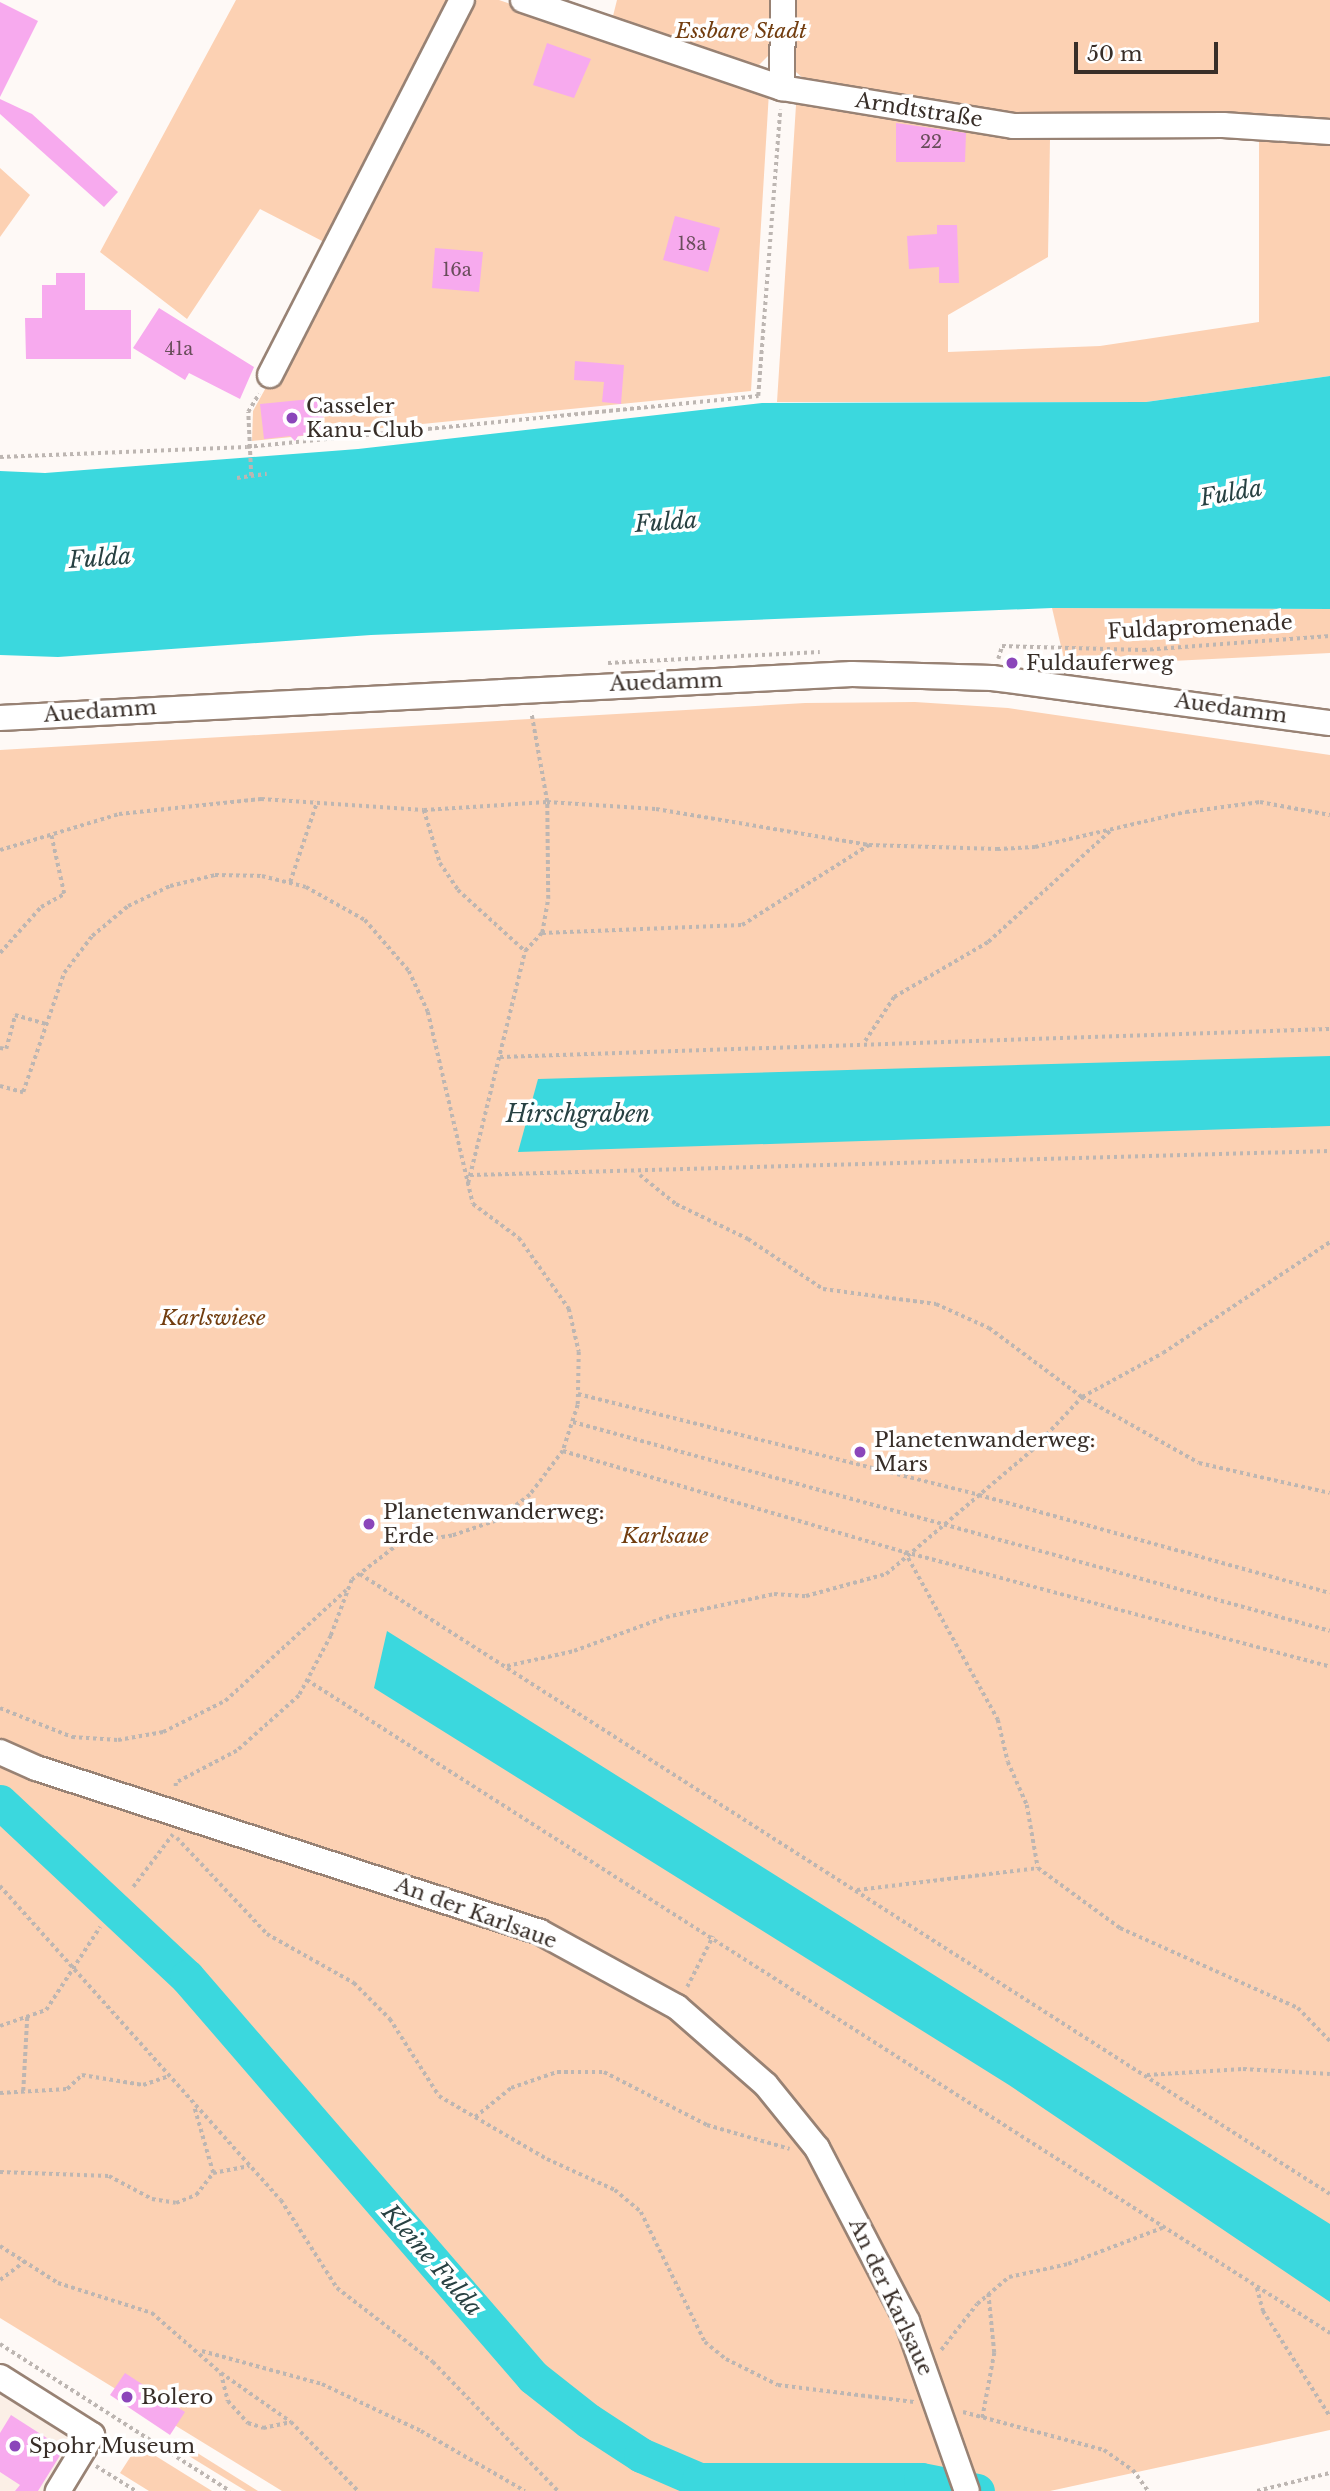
<!DOCTYPE html>
<meta charset="utf-8">
<style>
body{margin:0}
#map{position:relative;width:1330px;height:2491px;overflow:hidden;background:#fef9f6;font-family:"Libre Baskerville",serif}
div>[style]{position:absolute}
.built>*{inset:0;background:#fbefe6}
.green>*{inset:0;background:#fcd1b3}
.water>*{inset:0;background:#3bd8de}
.river>*{height:35px;margin:-17.5px;padding:0 17.5px;transform-origin:17.5px;border-radius:17.5px;background:#3bd8de}
.building>*{inset:0;background:#f7aaee}
.path>*{height:3.5px;margin-top:-1.75px;transform-origin:0;background:repeating-linear-gradient(90deg,#bdb6b2 0 3.5px,transparent 0 7px)}
.roads{filter:drop-shadow(2px 0 #988274) drop-shadow(-2px 0 #988274) drop-shadow(0 2px #988274) drop-shadow(0 -2px #988274)}
.minor>*{height:24px;margin:-12px;padding:0 12px;transform-origin:12px;border-radius:12px;background:#fff}
.dots>*{width:19px;height:19px;translate:-50% -50%;box-sizing:border-box;border:4px solid #fff;border-radius:50%}
span{translate:-50% -50%;white-space:nowrap;text-align:center;line-height:1.15;-webkit-text-stroke:7px #fff;paint-order:stroke}
.number-label{font-size:18px;color:#684d5a}
.number-label span{-webkit-text-stroke-width:0}
.park-label{font-size:21px;color:#723d0f;font-style:italic}
.street-label{font-size:21px;color:#382e28}
.poi-label{font-size:21px;color:#382e28}
.left{translate:0 -50%;text-align:left}
.water-label{font-size:23px;color:#284142;font-style:italic}
.scale{position:absolute;left:1074px;top:42px;width:144px;height:32px;box-sizing:border-box;border:4px solid #382e28;border-top:0;padding-left:9px;font-size:21px;line-height:24px;white-space:nowrap;color:#382e28;-webkit-text-stroke:5px #fff;paint-order:stroke}
</style>
<div id="map">
<div class="built">
<div style="clip-path:polygon(0 2390px,92px 2435px,58px 2491px,0 2491px)"></div>
</div>
<div class="green">
<div style="clip-path:polygon(236px 0,499px 0,769px 92px,751px 391px,252px 441px,253px 411px,420px 107px,328px 244px,260px 209px,187px 319px,100px 252px)"></div>
<div style="clip-path:polygon(617px 0,776px 0,772px 52px,759px 65px,730px 61px,612px 20px)"></div>
<div style="clip-path:polygon(evenodd,789px 0,1330px 0,1330px 376px,1146px 402px,777px 402px,796px 105px,803px 78px,789px 66px,789px 0,1259px 138px,1259px 322px,1100px 346px,948px 352px,948px 315px,1048px 257px,1050px 139px,1259px 138px)"></div>
<div style="clip-path:polygon(0 168px,30px 195px,0 237px)"></div>
<div style="clip-path:polygon(1052px 608px,1330px 609px,1330px 653px,1152px 662px,1064px 659px)"></div>
<div style="clip-path:polygon(915px 702px,1008px 708px,1330px 755px,1330px 2430px,1050px 2491px,282px 2491px,0 2318px,0 750px,805px 703px)"></div>
<div style="clip-path:polygon(175px 2439px,258px 2491px,246px 2491px,171px 2445px)"></div>
<div style="clip-path:polygon(138px 2445px,212px 2491px,149px 2491px,120px 2473px)"></div>
</div>
<div class="water">
<div style="clip-path:polygon(1330px 376px,1330px 609px,1052px 608px,371px 635px,58px 657px,0 655px,0 471px,45px 473px,358px 449px,762px 403px,1146px 402px)"></div>
<div style="clip-path:polygon(1330px 1056px,1330px 1126px,518px 1152px,538px 1079px)"></div>
<div style="clip-path:polygon(387px 1631px,1330px 2224px,1330px 2302px,1009px 2085px,374px 1688px)"></div>
</div>
<div class="river">
<div style="left:0;top:1802px;width:256px;rotate:43.1deg"></div>
<div style="left:187px;top:1977px;width:529px;rotate:49.14deg"></div>
<div style="left:533px;top:2377px;width:71px;rotate:38.2deg"></div>
<div style="left:589px;top:2421px;width:62px;rotate:33.2deg"></div>
<div style="left:641px;top:2455px;width:63px;rotate:23.3deg"></div>
<div style="left:699px;top:2480px;width:222px"></div>
<div style="left:921px;top:2480px;width:57px;rotate:11.1deg"></div>
</div>
<div class="building">
<div style="clip-path:polygon(0 2px,38px 21px,0 97px)"></div>
<div style="clip-path:polygon(547px 43px,591px 59px,574px 98px,533px 85px)"></div>
<div style="clip-path:polygon(0 99px,32px 114px,118px 192px,104px 207px,0 114px)"></div>
<div style="clip-path:polygon(896px 123px,966px 133px,965px 162px,896px 162px)"></div>
<div style="clip-path:polygon(675px 216px,720px 228px,708px 272px,663px 260px)"></div>
<div style="clip-path:polygon(937px 225px,957px 225px,959px 283px,939px 283px,939px 267px,909px 269px,907px 236px,937px 234px)"></div>
<div style="clip-path:polygon(435px 248px,483px 252px,479px 292px,432px 288px)"></div>
<div style="clip-path:polygon(56px 273px,85px 273px,85px 310px,131px 310px,131px 359px,26px 359px,25px 318px,42px 318px,42px 285px,56px 285px)"></div>
<div style="clip-path:polygon(159px 308px,254px 367px,240px 399px,189px 373px,185px 380px,133px 348px)"></div>
<div style="clip-path:polygon(575px 361px,624px 365px,621px 404px,602px 402px,604px 382px,574px 380px)"></div>
<div style="clip-path:polygon(321px 398px,325px 433px,298px 436px,295px 441px,290px 436px,264px 439px,260px 404px)"></div>
<div style="clip-path:polygon(125px 2373px,185px 2412px,170px 2435px,110px 2395px)"></div>
<div style="clip-path:polygon(11px 2415px,64px 2449px,38px 2491px,15px 2491px,20px 2485px,0 2472px,0 2433px)"></div>
</div>
<div class="path">
<div style="left:0;top:457px;width:247px;rotate:-2.3deg"></div>
<div style="left:247px;top:447px;width:514px;rotate:-5.7deg"></div>
<div style="left:758px;top:396px;width:287px;rotate:-85.6deg"></div>
<div style="left:251px;top:476px;width:64px;rotate:-92.7deg"></div>
<div style="left:248px;top:412px;width:21px;rotate:-59deg"></div>
<div style="left:237px;top:478px;width:30px;rotate:-8deg"></div>
<div style="left:998px;top:659px;width:14px;rotate:-73deg"></div>
<div style="left:1002px;top:646px;width:141px;rotate:1.6deg"></div>
<div style="left:1143px;top:650px;width:188px;rotate:-4.3deg"></div>
<div style="left:608px;top:663px;width:212px;rotate:-3deg"></div>
<div style="left:424px;top:810px;width:55px;rotate:73.2deg"></div>
<div style="left:440px;top:863px;width:32px;rotate:56deg"></div>
<div style="left:458px;top:890px;width:91px;rotate:42.3deg"></div>
<div style="left:0;top:850px;width:124px;rotate:-16.8deg"></div>
<div style="left:119px;top:814px;width:143px;rotate:-6deg"></div>
<div style="left:261px;top:799px;width:163px;rotate:3.9deg"></div>
<div style="left:424px;top:810px;width:123px;rotate:-3.7deg"></div>
<div style="left:547px;top:802px;width:109px;rotate:3.7deg"></div>
<div style="left:656px;top:809px;width:216px;rotate:9.6deg"></div>
<div style="left:869px;top:845px;width:128px;rotate:1.8deg"></div>
<div style="left:997px;top:849px;width:38px;rotate:-3deg"></div>
<div style="left:1035px;top:847px;width:155px;rotate:-13.1deg"></div>
<div style="left:1186px;top:812px;width:75px;rotate:-7.7deg"></div>
<div style="left:1260px;top:802px;width:71px;rotate:10.5deg"></div>
<div style="left:290px;top:882px;width:84px;rotate:-71.4deg"></div>
<div style="left:542px;top:933px;width:200px;rotate:-2.3deg"></div>
<div style="left:742px;top:925px;width:150px;rotate:-32.2deg"></div>
<div style="left:0;top:953px;width:62px;rotate:-48.3deg"></div>
<div style="left:41px;top:907px;width:26px;rotate:-29deg"></div>
<div style="left:64px;top:894px;width:60px;rotate:-102.4deg"></div>
<div style="left:865px;top:1041px;width:53px;rotate:-56.6deg"></div>
<div style="left:894px;top:997px;width:109px;rotate:-30.3deg"></div>
<div style="left:988px;top:942px;width:166px;rotate:-42.3deg"></div>
<div style="left:0;top:1048px;width:6px;rotate:9deg"></div>
<div style="left:6px;top:1049px;width:35px;rotate:-75deg"></div>
<div style="left:15px;top:1015px;width:32px;rotate:16deg"></div>
<div style="left:500px;top:1057px;width:830px;rotate:-1.93deg"></div>
<div style="left:0;top:1086px;width:24px;rotate:15deg"></div>
<div style="left:23px;top:1092px;width:126px;rotate:-71deg"></div>
<div style="left:64px;top:973px;width:46px;rotate:-52.9deg"></div>
<div style="left:92px;top:936px;width:47px;rotate:-39.8deg"></div>
<div style="left:128px;top:906px;width:47px;rotate:-25.5deg"></div>
<div style="left:170px;top:886px;width:46px;rotate:-13.7deg"></div>
<div style="left:215px;top:875px;width:47px;rotate:1.2deg"></div>
<div style="left:262px;top:876px;width:45px;rotate:14deg"></div>
<div style="left:306px;top:887px;width:68px;rotate:29.2deg"></div>
<div style="left:365px;top:920px;width:67px;rotate:49.2deg"></div>
<div style="left:409px;top:971px;width:45px;rotate:65.1deg"></div>
<div style="left:428px;top:1012px;width:197px;rotate:76.8deg"></div>
<div style="left:473px;top:1204px;width:57px;rotate:36.5deg"></div>
<div style="left:519px;top:1238px;width:87px;rotate:54.8deg"></div>
<div style="left:569px;top:1309px;width:44px;rotate:76.9deg"></div>
<div style="left:579px;top:1352px;width:53px;rotate:91.1deg"></div>
<div style="left:578px;top:1405px;width:48px;rotate:108.1deg"></div>
<div style="left:563px;top:1451px;width:55px;rotate:126.9deg"></div>
<div style="left:530px;top:1495px;width:43px;rotate:142.6deg"></div>
<div style="left:496px;top:1521px;width:46px;rotate:161.2deg"></div>
<div style="left:452px;top:1536px;width:54px;rotate:171.4deg"></div>
<div style="left:399px;top:1544px;width:59px;rotate:142.5deg"></div>
<div style="left:352px;top:1580px;width:60px;rotate:110.6deg"></div>
<div style="left:331px;top:1636px;width:68px;rotate:118.1deg"></div>
<div style="left:299px;top:1696px;width:83px;rotate:138.4deg"></div>
<div style="left:237px;top:1751px;width:69px;rotate:152.3deg"></div>
<div style="left:176px;top:1783px;width:7px;rotate:90deg"></div>
<div style="left:470px;top:1175px;width:860px;rotate:-1.6deg"></div>
<div style="left:640px;top:1175px;width:46px;rotate:38.9deg"></div>
<div style="left:676px;top:1204px;width:80px;rotate:25.9deg"></div>
<div style="left:748px;top:1239px;width:90px;rotate:33.7deg"></div>
<div style="left:823px;top:1289px;width:114px;rotate:7.6deg"></div>
<div style="left:936px;top:1304px;width:58px;rotate:24.4deg"></div>
<div style="left:989px;top:1328px;width:116px;rotate:36.6deg"></div>
<div style="left:1082px;top:1397px;width:134px;rotate:29.4deg"></div>
<div style="left:1199px;top:1463px;width:134px;rotate:12.9deg"></div>
<div style="left:468px;top:1183px;width:239px;rotate:-76.2deg"></div>
<div style="left:525px;top:951px;width:25px;rotate:-47deg"></div>
<div style="left:542px;top:933px;width:35px;rotate:-80deg"></div>
<div style="left:548px;top:899px;width:97px;rotate:-90.6deg"></div>
<div style="left:547px;top:802px;width:91px;rotate:-100.1deg"></div>
<div style="left:578px;top:1394px;width:414px;rotate:14.1deg"></div>
<div style="left:979px;top:1495px;width:364px;rotate:15.6deg"></div>
<div style="left:573px;top:1422px;width:785px;rotate:15.43deg"></div>
<div style="left:563px;top:1451px;width:357px;rotate:16.5deg"></div>
<div style="left:905px;top:1552px;width:440px;rotate:15.1deg"></div>
<div style="left:905px;top:1552px;width:192px;rotate:61deg"></div>
<div style="left:998px;top:1720px;width:43px;rotate:76.6deg"></div>
<div style="left:1008px;top:1762px;width:47px;rotate:66.2deg"></div>
<div style="left:1027px;top:1805px;width:64px;rotate:80.1deg"></div>
<div style="left:360px;top:1574px;width:1151px;rotate:32.59deg"></div>
<div style="left:507px;top:1666px;width:69px;rotate:-12.6deg"></div>
<div style="left:574px;top:1651px;width:98px;rotate:-20.3deg"></div>
<div style="left:666px;top:1617px;width:110px;rotate:-12deg"></div>
<div style="left:774px;top:1594px;width:32px;rotate:4deg"></div>
<div style="left:806px;top:1596px;width:83px;rotate:-15.4deg"></div>
<div style="left:886px;top:1574px;width:192px;rotate:-40.3deg"></div>
<div style="left:1032px;top:1450px;width:73px;rotate:-46.7deg"></div>
<div style="left:1082px;top:1397px;width:92px;rotate:-28.5deg"></div>
<div style="left:1163px;top:1353px;width:201px;rotate:-33.6deg"></div>
<div style="left:307px;top:1680px;width:1214px;rotate:32.55deg"></div>
<div style="left:0;top:1708px;width:78px;rotate:21.9deg"></div>
<div style="left:72px;top:1737px;width:46px;rotate:3.7deg"></div>
<div style="left:118px;top:1740px;width:46px;rotate:-10.1deg"></div>
<div style="left:163px;top:1732px;width:69px;rotate:-26.6deg"></div>
<div style="left:225px;top:1701px;width:164px;rotate:-42.5deg"></div>
<div style="left:177px;top:1838px;width:132px;rotate:46.8deg"></div>
<div style="left:267px;top:1934px;width:100px;rotate:29.4deg"></div>
<div style="left:354px;top:1983px;width:51px;rotate:45deg"></div>
<div style="left:390px;top:2019px;width:91px;rotate:57.5deg"></div>
<div style="left:439px;top:2096px;width:125px;rotate:30.3deg"></div>
<div style="left:547px;top:2159px;width:75px;rotate:24.5deg"></div>
<div style="left:615px;top:2190px;width:34px;rotate:40deg"></div>
<div style="left:641px;top:2212px;width:145px;rotate:63.8deg"></div>
<div style="left:705px;top:2342px;width:27px;rotate:39deg"></div>
<div style="left:726px;top:2359px;width:58px;rotate:26.6deg"></div>
<div style="left:778px;top:2385px;width:137px;rotate:7.1deg"></div>
<div style="left:0;top:1886px;width:421px;rotate:48.2deg"></div>
<div style="left:281px;top:2200px;width:104px;rotate:57.5deg"></div>
<div style="left:337px;top:2288px;width:121px;rotate:37.6deg"></div>
<div style="left:433px;top:2362px;width:180px;rotate:45.9deg"></div>
<div style="left:133px;top:1887px;width:66px;rotate:-53deg"></div>
<div style="left:857px;top:1890px;width:182px;rotate:-6.9deg"></div>
<div style="left:1038px;top:1868px;width:102px;rotate:36.2deg"></div>
<div style="left:1120px;top:1928px;width:195px;rotate:24.2deg"></div>
<div style="left:1298px;top:2008px;width:46px;rotate:45.9deg"></div>
<div style="left:687px;top:1987px;width:57px;rotate:-63deg"></div>
<div style="left:0;top:2026px;width:49px;rotate:-19.2deg"></div>
<div style="left:46px;top:2010px;width:99px;rotate:-57deg"></div>
<div style="left:1147px;top:2075px;width:96px;rotate:-3.6deg"></div>
<div style="left:1243px;top:2069px;width:87px;rotate:3.3deg"></div>
<div style="left:23px;top:2091px;width:74px;rotate:-86.9deg"></div>
<div style="left:0;top:2093px;width:67px;rotate:-3.4deg"></div>
<div style="left:67px;top:2089px;width:21px;rotate:-43deg"></div>
<div style="left:82px;top:2075px;width:62px;rotate:9.3deg"></div>
<div style="left:143px;top:2085px;width:28px;rotate:-19deg"></div>
<div style="left:475px;top:2117px;width:46px;rotate:-38.9deg"></div>
<div style="left:511px;top:2088px;width:49px;rotate:-19.2deg"></div>
<div style="left:557px;top:2072px;width:47px"></div>
<div style="left:604px;top:2072px;width:116px;rotate:27.2deg"></div>
<div style="left:707px;top:2125px;width:86px;rotate:16.1deg"></div>
<div style="left:0;top:2172px;width:109px;rotate:2.1deg"></div>
<div style="left:109px;top:2176px;width:49px;rotate:28.1deg"></div>
<div style="left:152px;top:2199px;width:24px;rotate:9deg"></div>
<div style="left:176px;top:2203px;width:22px;rotate:-22deg"></div>
<div style="left:196px;top:2195px;width:28px;rotate:-52deg"></div>
<div style="left:213px;top:2173px;width:69px;rotate:-106.1deg"></div>
<div style="left:213px;top:2173px;width:37px;rotate:-11deg"></div>
<div style="left:0;top:2246px;width:69px;rotate:32.5deg"></div>
<div style="left:58px;top:2283px;width:99px;rotate:17.7deg"></div>
<div style="left:152px;top:2313px;width:91px;rotate:41deg"></div>
<div style="left:221px;top:2373px;width:85px;rotate:35deg"></div>
<div style="left:291px;top:2422px;width:96px;rotate:45.8deg"></div>
<div style="left:0;top:2280px;width:34px;rotate:-37deg"></div>
<div style="left:1257px;top:2288px;width:24px;rotate:75deg"></div>
<div style="left:1263px;top:2311px;width:125px;rotate:57.5deg"></div>
<div style="left:0;top:2344px;width:273px;rotate:32.6deg"></div>
<div style="left:941px;top:2350px;width:58px;rotate:-52deg"></div>
<div style="left:977px;top:2304px;width:42px;rotate:-40.2deg"></div>
<div style="left:1009px;top:2277px;width:60px;rotate:-12.4deg"></div>
<div style="left:1068px;top:2264px;width:101px;rotate:-21deg"></div>
<div style="left:202px;top:2351px;width:124px;rotate:15.4deg"></div>
<div style="left:322px;top:2384px;width:110px;rotate:25.4deg"></div>
<div style="left:421px;top:2431px;width:120px;rotate:30deg"></div>
<div style="left:221px;top:2373px;width:29px;rotate:76deg"></div>
<div style="left:228px;top:2401px;width:30px;rotate:48deg"></div>
<div style="left:248px;top:2423px;width:16px;rotate:18deg"></div>
<div style="left:263px;top:2428px;width:29px;rotate:-12deg"></div>
<div style="left:963px;top:2412px;width:146px;rotate:15.1deg"></div>
<div style="left:1104px;top:2450px;width:35px;rotate:35deg"></div>
<div style="left:1133px;top:2470px;width:26px;rotate:54deg"></div>
<div style="left:982px;top:2418px;width:66px;rotate:-79.5deg"></div>
<div style="left:994px;top:2353px;width:60px;rotate:-95.7deg"></div>
<div style="left:96px;top:2466px;width:47px;rotate:32deg"></div>
<div style="left:1257px;top:2491px;width:75px;rotate:-13.9deg"></div>
</div>
<div class="roads">
<div class="minor">
<div style="left:523px;top:0;width:274px;rotate:18.8deg"></div>
<div style="left:782px;top:88px;width:234px;rotate:9.3deg"></div>
<div style="left:1013px;top:126px;width:210px;rotate:-0.3deg"></div>
<div style="left:1223px;top:125px;width:107px;rotate:3.7deg"></div>
<div style="left:782px;top:88px;width:88px;rotate:-89.3deg"></div>
<div style="left:270px;top:375px;width:421px;rotate:-62.9deg"></div>
<div style="left:0;top:718px;width:853px;rotate:-2.96deg"></div>
<div style="left:852px;top:674px;width:140px;rotate:1.6deg"></div>
<div style="left:992px;top:678px;width:341px;rotate:7.6deg"></div>
<div style="left:0;top:1752px;width:39px;rotate:24deg"></div>
<div style="left:36px;top:1768px;width:530px;rotate:18.02deg"></div>
<div style="left:540px;top:1932px;width:156px;rotate:28.7deg"></div>
<div style="left:677px;top:2007px;width:118px;rotate:41.2deg"></div>
<div style="left:766px;top:2085px;width:81px;rotate:51deg"></div>
<div style="left:817px;top:2148px;width:195px;rotate:62.5deg"></div>
<div style="left:907px;top:2321px;width:180px;rotate:70.6deg"></div>
<div style="left:0;top:2377px;width:109px;rotate:32.2deg"></div>
<div style="left:92px;top:2435px;width:66px;rotate:121.3deg"></div>
</div>
</div>
<div class="dots">
<div style="left:292px;top:418px;background:#8b46ba"></div>
<div style="left:1012px;top:663px;background:#8b46ba"></div>
<div style="left:860px;top:1452px;background:#8b46ba"></div>
<div style="left:369px;top:1524px;background:#8b46ba"></div>
<div style="left:127px;top:2397px;background:#8b46ba"></div>
<div style="left:15px;top:2446px;background:#8b46ba"></div>
</div>
<div class="number-label">
<span style="left:931px;top:142px">22</span>
<span style="left:692px;top:244px">18a</span>
<span style="left:457px;top:270px">16a</span>
<span style="left:179px;top:349px">41a</span>
</div>
<div class="park-label">
<span style="left:741px;top:31px">Essbare Stadt</span>
<span style="left:213px;top:1318px">Karlswiese</span>
<span style="left:665px;top:1536px">Karlsaue</span>
</div>
<div class="street-label">
<span style="left:919px;top:110px;rotate:9deg">Arndtstraße</span>
<span style="left:1200px;top:627px;rotate:-3deg">Fuldapromenade</span>
<span style="left:666px;top:682px;rotate:-2deg">Auedamm</span>
<span style="left:1231px;top:708px;rotate:8deg">Auedamm</span>
<span style="left:100px;top:711px;rotate:-4deg">Auedamm</span>
<span style="left:476px;top:1913px;rotate:20deg">An der Karlsaue</span>
<span style="left:891px;top:2297px;rotate:65deg">An der Karlsaue</span>
</div>
<div class="poi-label">
<span class="left" style="left:306px;top:418px">Casseler<br>Kanu-Club</span>
<span class="left" style="left:1026px;top:663px">Fuldauferweg</span>
<span class="left" style="left:874px;top:1452px">Planetenwanderweg:<br>Mars</span>
<span class="left" style="left:383px;top:1524px">Planetenwanderweg:<br>Erde</span>
<span class="left" style="left:141px;top:2397px">Bolero</span>
<span class="left" style="left:29px;top:2446px">Spohr Museum</span>
</div>
<div class="water-label">
<span style="left:1231px;top:493px;rotate:-10deg">Fulda</span>
<span style="left:666px;top:522px;rotate:-4deg">Fulda</span>
<span style="left:100px;top:558px;rotate:-4deg">Fulda</span>
<span style="left:578px;top:1114px">Hirschgraben</span>
<span style="left:432px;top:2260px;rotate:49deg">Kleine Fulda</span>
</div>
<div class="scale">50 m</div>
</div>
